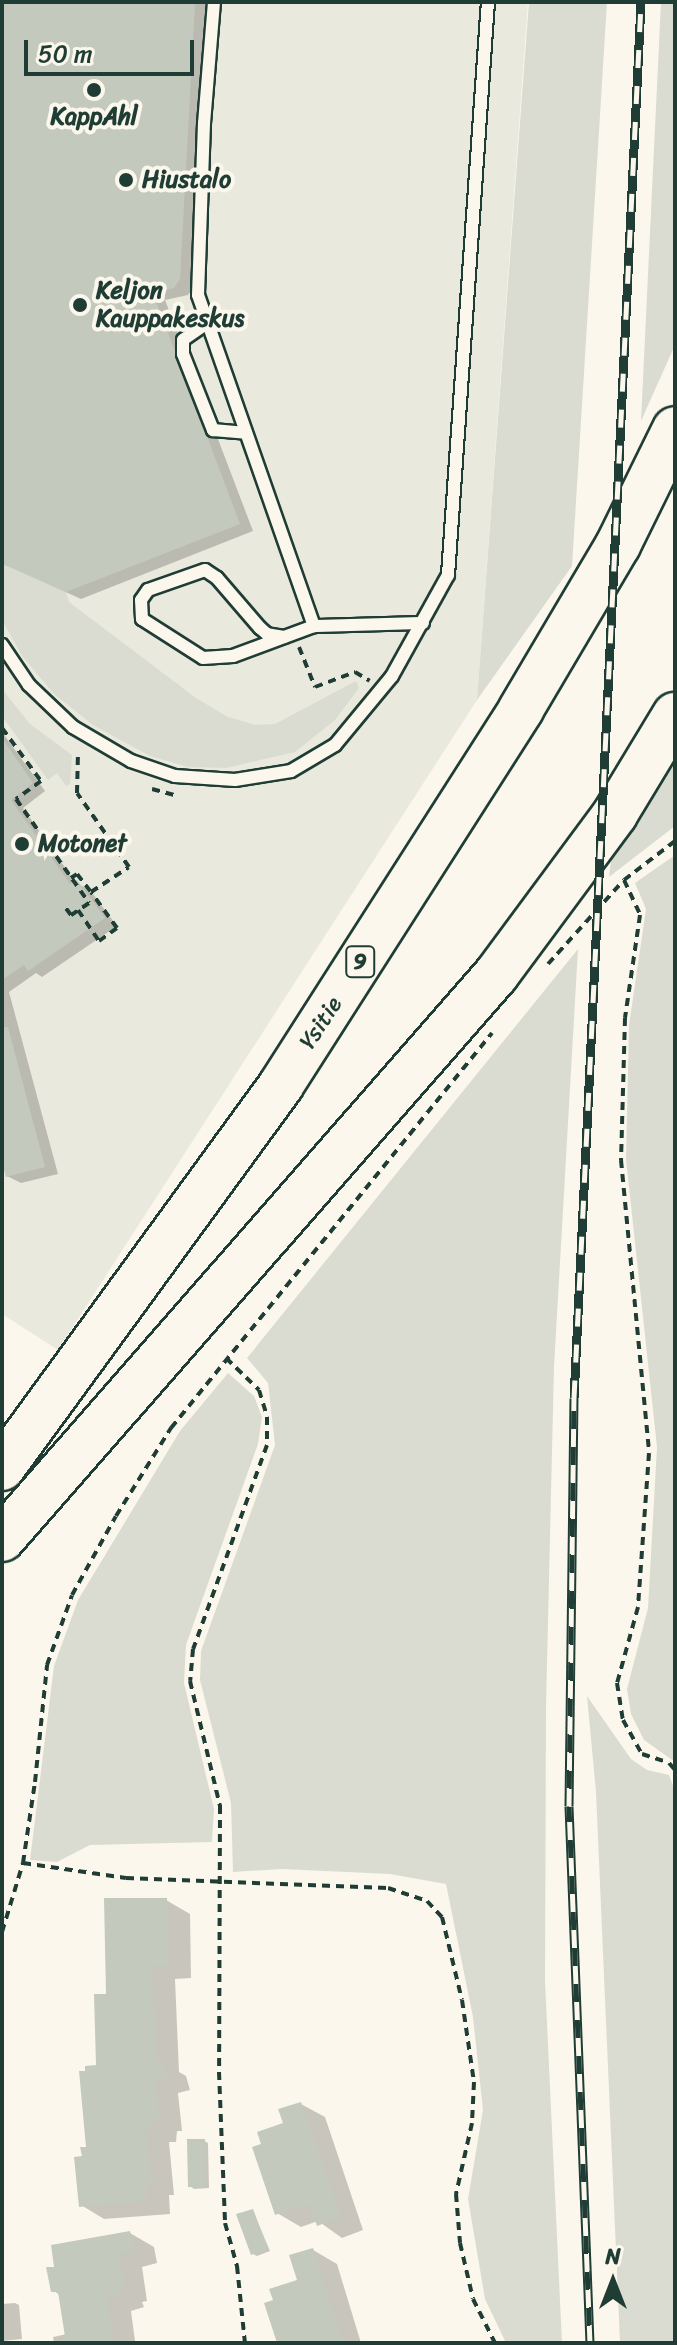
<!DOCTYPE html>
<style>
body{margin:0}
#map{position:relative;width:677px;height:2345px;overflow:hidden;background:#fbf7ec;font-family:Sriracha,sans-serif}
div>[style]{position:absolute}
.built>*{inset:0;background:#eae9de}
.green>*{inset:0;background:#dbdcd1}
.shadow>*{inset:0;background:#0003}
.building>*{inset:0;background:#c4c9be}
.path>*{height:4px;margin-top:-2px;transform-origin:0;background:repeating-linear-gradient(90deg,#1f3d34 0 8px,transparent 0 14px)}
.roads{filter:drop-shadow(2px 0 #1f3d34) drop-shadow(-2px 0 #1f3d34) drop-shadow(0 2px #1f3d34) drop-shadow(0 -2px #1f3d34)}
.lane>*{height:12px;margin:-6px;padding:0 6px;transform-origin:6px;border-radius:6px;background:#fbf7ec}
.highway>*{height:44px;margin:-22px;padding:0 22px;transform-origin:22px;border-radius:22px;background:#fbf7ec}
.rail>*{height:9px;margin-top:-4.5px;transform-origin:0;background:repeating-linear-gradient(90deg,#fbf7ec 0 18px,#1f3d34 0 36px);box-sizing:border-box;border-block:2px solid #1f3d34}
.dots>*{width:22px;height:22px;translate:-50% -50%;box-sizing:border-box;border:4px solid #fbf7ec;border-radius:50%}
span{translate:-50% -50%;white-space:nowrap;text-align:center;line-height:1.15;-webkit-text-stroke:8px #fbf7ec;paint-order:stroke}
.shield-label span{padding:2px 6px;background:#fbf7ec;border:2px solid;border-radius:6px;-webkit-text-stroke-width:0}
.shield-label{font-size:22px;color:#1f3d34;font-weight:700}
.poi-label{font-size:24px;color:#1f3d34;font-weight:700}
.left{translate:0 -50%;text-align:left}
.street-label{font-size:24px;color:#1f3d34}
.frame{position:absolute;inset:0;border:4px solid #1f3d34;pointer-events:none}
.north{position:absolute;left:573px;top:2241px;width:80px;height:80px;-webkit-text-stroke:6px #fbf7ec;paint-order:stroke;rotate:0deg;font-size:22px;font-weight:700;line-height:32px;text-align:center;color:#1f3d34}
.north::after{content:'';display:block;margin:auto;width:28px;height:36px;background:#1f3d34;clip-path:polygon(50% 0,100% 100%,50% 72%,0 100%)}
.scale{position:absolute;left:24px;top:40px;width:170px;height:36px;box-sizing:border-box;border:4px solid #1f3d34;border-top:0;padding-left:10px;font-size:24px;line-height:28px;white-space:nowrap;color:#1f3d34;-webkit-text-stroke:6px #fbf7ec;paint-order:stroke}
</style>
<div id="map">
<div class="built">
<div style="clip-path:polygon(2px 2px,528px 2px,477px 700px,58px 1350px,2px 1314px)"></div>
</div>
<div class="green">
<div style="clip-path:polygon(529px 2px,607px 2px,572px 566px,477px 700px)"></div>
<div style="clip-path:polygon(661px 2px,675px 2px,675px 345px,641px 421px)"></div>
<div style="clip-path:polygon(2px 564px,66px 592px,69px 602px,196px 698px,228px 717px,256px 725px,275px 724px,356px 681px,359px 688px,335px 720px,295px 752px,226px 768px,188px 767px,150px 756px,93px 725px,54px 694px,22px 656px,2px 620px)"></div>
<div style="clip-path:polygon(2px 689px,30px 724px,72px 755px,70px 784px,66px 786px,57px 773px,48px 780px,2px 716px)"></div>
<div style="clip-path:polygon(675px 736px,675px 826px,609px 877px,613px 843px)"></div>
<div style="clip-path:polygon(675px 855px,675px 1762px,644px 1740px,631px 1714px,627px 1689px,648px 1608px,657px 1447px,626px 1159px,629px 1025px,646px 909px,635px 883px)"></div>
<div style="clip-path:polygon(578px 949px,554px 1367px,546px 1707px,545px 1981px,562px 2343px,506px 2343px,485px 2299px,468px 2199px,483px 2110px,473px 2017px,446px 1884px,390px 1874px,282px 1869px,233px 1872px,231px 1803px,200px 1680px,201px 1651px,275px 1445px,268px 1383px,247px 1358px)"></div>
<div style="clip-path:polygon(228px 1373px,254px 1396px,262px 1417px,258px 1444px,186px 1645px,184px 1683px,214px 1809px,212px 1842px,90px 1845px,57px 1862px,30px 1860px,54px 1666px,78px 1600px,180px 1431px)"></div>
<div style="clip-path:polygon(587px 1696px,631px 1759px,647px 1770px,669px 1775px,675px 1791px,675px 2343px,620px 2343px,596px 1792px)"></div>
</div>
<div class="shadow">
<div style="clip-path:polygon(2px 2px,209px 2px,194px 287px,188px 295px,165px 300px,253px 531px,81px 599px,2px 563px)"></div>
<div style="clip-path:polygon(2px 732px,45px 791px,23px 808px,76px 883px,90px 890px,117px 926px,42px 977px,36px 973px,9px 992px,58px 1174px,21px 1183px,7px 1176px,2px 1155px)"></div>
<div style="clip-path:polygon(166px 1900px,190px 1914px,191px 1978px,175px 1979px,179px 2072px,186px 2076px,190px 2090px,178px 2093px,182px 2131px,177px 2131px,176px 2142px,169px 2142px,174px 2195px,169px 2195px,170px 2214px,104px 2219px,81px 2205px,84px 2157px,88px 2148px,108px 1995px)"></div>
<div style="clip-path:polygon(301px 2104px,325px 2117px,363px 2230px,342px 2238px,318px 2221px,301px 2227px,277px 2213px,264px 2146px)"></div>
<div style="clip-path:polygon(204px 2141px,208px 2143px,209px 2188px,194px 2189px,190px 2186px)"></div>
<div style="clip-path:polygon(253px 2211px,270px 2251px,257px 2256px,253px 2254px)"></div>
<div style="clip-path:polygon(130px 2233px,154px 2247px,157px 2263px,142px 2267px,147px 2301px,142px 2302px,144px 2307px,131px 2311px,135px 2341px,139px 2343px,54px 2343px,53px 2337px,67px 2334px,60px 2295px,52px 2290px,57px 2268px)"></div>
<div style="clip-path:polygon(313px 2250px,337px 2264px,361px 2343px,279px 2343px,275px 2302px,299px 2282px)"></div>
<div style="clip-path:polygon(15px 2303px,19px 2305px,22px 2339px,2px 2341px,2px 2304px)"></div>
</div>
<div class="building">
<div style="clip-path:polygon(2px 2px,195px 2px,180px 279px,174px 288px,153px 293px,240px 524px,66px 592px,2px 564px)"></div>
<div style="clip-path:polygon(2px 738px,33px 783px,11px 800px,70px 884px,77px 880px,105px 918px,28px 971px,24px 965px,2px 980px)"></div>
<div style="clip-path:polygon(2px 1027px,8px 1027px,45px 1167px,6px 1177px,2px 1163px)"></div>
<div style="clip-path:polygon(104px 1898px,167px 1898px,168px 1966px,152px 1966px,156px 2060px,162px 2060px,167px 2077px,155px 2080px,159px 2119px,153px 2119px,152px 2129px,146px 2129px,151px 2182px,146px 2183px,146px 2201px,79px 2207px,74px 2157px,82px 2156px,80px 2147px,86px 2147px,79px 2071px,85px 2071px,85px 2066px,96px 2065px,94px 1994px,106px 1994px)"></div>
<div style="clip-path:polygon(301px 2102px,341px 2217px,317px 2226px,309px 2203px,275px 2215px,252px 2147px,261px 2144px,257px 2132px,283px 2123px,278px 2109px)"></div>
<div style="clip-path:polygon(187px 2139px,205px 2139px,206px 2187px,188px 2187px)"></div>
<div style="clip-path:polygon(253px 2209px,268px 2249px,251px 2255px,236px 2214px)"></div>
<div style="clip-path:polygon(130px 2231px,134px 2250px,119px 2254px,124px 2288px,119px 2289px,120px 2294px,107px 2298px,114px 2343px,66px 2343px,58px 2292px,51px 2292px,46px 2267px,54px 2267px,51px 2245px)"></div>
<div style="clip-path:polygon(313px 2248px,343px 2343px,277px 2343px,264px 2303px,273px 2300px,269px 2289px,297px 2280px,289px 2255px)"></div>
</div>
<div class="path">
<div style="left:299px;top:647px;width:43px;rotate:68.2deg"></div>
<div style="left:315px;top:687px;width:43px;rotate:-20.6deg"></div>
<div style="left:355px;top:672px;width:17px;rotate:31deg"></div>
<div style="left:2px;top:728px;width:66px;rotate:53.7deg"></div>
<div style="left:41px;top:781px;width:31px;rotate:144deg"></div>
<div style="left:16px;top:799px;width:127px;rotate:54.9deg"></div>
<div style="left:89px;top:903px;width:22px;rotate:146deg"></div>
<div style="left:71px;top:915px;width:10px;rotate:-127deg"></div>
<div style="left:152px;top:789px;width:23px;rotate:15deg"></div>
<div style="left:71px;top:878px;width:7px;rotate:-34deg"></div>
<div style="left:77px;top:874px;width:23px;rotate:52deg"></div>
<div style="left:91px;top:892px;width:45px;rotate:-33.3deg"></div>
<div style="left:129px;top:867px;width:90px;rotate:-125.1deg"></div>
<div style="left:77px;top:793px;width:42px;rotate:-88.6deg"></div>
<div style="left:624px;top:880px;width:38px;rotate:65deg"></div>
<div style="left:640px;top:915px;width:104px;rotate:98.3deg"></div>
<div style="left:625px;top:1018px;width:142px;rotate:91.6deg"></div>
<div style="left:621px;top:1160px;width:294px;rotate:84.5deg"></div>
<div style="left:649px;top:1453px;width:154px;rotate:94.1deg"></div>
<div style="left:638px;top:1607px;width:79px;rotate:105.4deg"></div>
<div style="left:617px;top:1683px;width:37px;rotate:81deg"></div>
<div style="left:623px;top:1720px;width:39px;rotate:61deg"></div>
<div style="left:642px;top:1754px;width:28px;rotate:18deg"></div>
<div style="left:669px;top:1763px;width:9px;rotate:49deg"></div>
<div style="left:78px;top:910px;width:37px;rotate:56deg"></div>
<div style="left:99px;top:941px;width:22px;rotate:-36deg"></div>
<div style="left:117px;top:928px;width:44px;rotate:-125.8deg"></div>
<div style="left:548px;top:964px;width:113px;rotate:-47.9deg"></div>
<div style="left:624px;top:880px;width:64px;rotate:-37.4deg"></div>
<div style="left:226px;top:1358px;width:46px;rotate:44.1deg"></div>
<div style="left:259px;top:1390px;width:28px;rotate:73deg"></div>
<div style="left:267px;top:1417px;width:28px;rotate:90deg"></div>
<div style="left:267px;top:1445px;width:217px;rotate:109.9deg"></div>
<div style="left:193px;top:1649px;width:32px;rotate:95deg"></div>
<div style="left:190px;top:1681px;width:129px;rotate:76.5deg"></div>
<div style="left:220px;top:1806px;width:266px;rotate:90.2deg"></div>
<div style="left:219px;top:2072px;width:151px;rotate:87.7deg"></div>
<div style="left:225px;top:2223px;width:45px;rotate:74.4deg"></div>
<div style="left:237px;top:2266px;width:77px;rotate:84.1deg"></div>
<div style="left:23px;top:1863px;width:104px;rotate:8.3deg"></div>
<div style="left:126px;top:1878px;width:262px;rotate:2.2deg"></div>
<div style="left:388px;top:1888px;width:41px;rotate:18.4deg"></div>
<div style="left:427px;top:1901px;width:22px;rotate:47deg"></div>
<div style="left:442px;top:1917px;width:85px;rotate:76.5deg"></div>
<div style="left:462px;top:2000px;width:83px;rotate:81.7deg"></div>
<div style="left:474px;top:2082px;width:41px;rotate:92.8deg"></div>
<div style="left:472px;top:2123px;width:73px;rotate:102.7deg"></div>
<div style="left:456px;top:2194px;width:49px;rotate:85.3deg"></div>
<div style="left:460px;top:2243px;width:57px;rotate:76.9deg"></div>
<div style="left:473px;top:2299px;width:49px;rotate:63.4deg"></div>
<div style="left:2px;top:1932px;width:72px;rotate:-73.1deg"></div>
<div style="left:23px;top:1863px;width:82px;rotate:-81.6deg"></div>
<div style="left:35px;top:1782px;width:118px;rotate:-84.1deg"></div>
<div style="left:47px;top:1665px;width:74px;rotate:-70.3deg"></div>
<div style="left:72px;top:1595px;width:90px;rotate:-60.9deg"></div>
<div style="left:116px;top:1516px;width:104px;rotate:-58deg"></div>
<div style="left:171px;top:1428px;width:509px;rotate:-50.9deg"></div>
</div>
<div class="roads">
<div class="lane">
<div style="left:214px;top:2px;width:121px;rotate:94.7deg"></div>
<div style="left:204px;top:123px;width:172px;rotate:92deg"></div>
<div style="left:198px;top:295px;width:351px;rotate:70.7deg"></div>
<div style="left:207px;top:323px;width:29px;rotate:145deg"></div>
<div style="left:183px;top:340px;width:14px;rotate:90deg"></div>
<div style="left:183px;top:354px;width:82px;rotate:68.5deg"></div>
<div style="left:213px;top:430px;width:33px;rotate:5deg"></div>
<div style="left:284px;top:637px;width:17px;rotate:-170deg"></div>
<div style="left:267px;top:634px;width:9px;rotate:-139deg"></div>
<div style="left:260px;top:628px;width:66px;rotate:-130.7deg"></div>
<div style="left:217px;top:578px;width:14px;rotate:-146deg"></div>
<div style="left:205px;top:570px;width:60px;rotate:160.7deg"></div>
<div style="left:148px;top:590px;width:12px;rotate:125deg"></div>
<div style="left:141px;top:600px;width:19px;rotate:87deg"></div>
<div style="left:142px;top:619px;width:72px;rotate:32.6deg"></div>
<div style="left:203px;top:658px;width:30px;rotate:-4deg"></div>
<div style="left:233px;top:656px;width:86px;rotate:-20.3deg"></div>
<div style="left:314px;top:626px;width:109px;rotate:-1.6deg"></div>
<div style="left:2px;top:645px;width:48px;rotate:56deg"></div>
<div style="left:29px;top:685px;width:61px;rotate:43.7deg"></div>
<div style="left:73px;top:727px;width:67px;rotate:30.4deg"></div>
<div style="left:131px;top:761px;width:46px;rotate:18.8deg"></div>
<div style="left:175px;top:776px;width:60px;rotate:3.8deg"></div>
<div style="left:235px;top:780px;width:57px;rotate:-9.1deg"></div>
<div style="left:291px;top:771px;width:51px;rotate:-30.6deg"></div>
<div style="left:335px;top:745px;width:89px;rotate:-50.4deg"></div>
<div style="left:392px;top:676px;width:115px;rotate:-61deg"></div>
<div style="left:448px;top:575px;width:574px;rotate:-86.01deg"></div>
</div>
<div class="highway">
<div style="left:2px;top:1468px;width:474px;rotate:-53.9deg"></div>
<div style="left:281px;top:1085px;width:446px;rotate:-57.4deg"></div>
<div style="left:521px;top:709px;width:191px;rotate:-59.4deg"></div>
<div style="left:618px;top:545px;width:129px;rotate:-63.8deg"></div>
<div style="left:2px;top:1539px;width:750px;rotate:-48.79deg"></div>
<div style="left:496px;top:975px;width:200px;rotate:-53.5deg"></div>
<div style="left:615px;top:814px;width:116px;rotate:-58.8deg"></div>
</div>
</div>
<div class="rail">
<div style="left:590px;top:2343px;width:537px;rotate:-92.24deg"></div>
<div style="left:569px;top:1806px;width:408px;rotate:-89.3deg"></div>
<div style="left:574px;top:1398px;width:1398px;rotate:-87.25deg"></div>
</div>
<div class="dots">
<div style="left:94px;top:90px;background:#1f3d34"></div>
<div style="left:126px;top:180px;background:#1f3d34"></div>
<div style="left:80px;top:305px;background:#1f3d34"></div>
<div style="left:22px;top:844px;background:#1f3d34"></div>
</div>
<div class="shield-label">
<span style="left:360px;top:962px">9</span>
</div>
<div class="poi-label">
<span style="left:94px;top:117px">KappAhl</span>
<span class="left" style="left:142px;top:180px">Hiustalo</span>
<span class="left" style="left:96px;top:305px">Keljon<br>Kauppakeskus</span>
<span class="left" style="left:38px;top:844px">Motonet</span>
</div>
<div class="street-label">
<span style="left:321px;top:1023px;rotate:-57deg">Ysitie</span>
</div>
<div class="frame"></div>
<div class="north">N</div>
<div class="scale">50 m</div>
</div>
